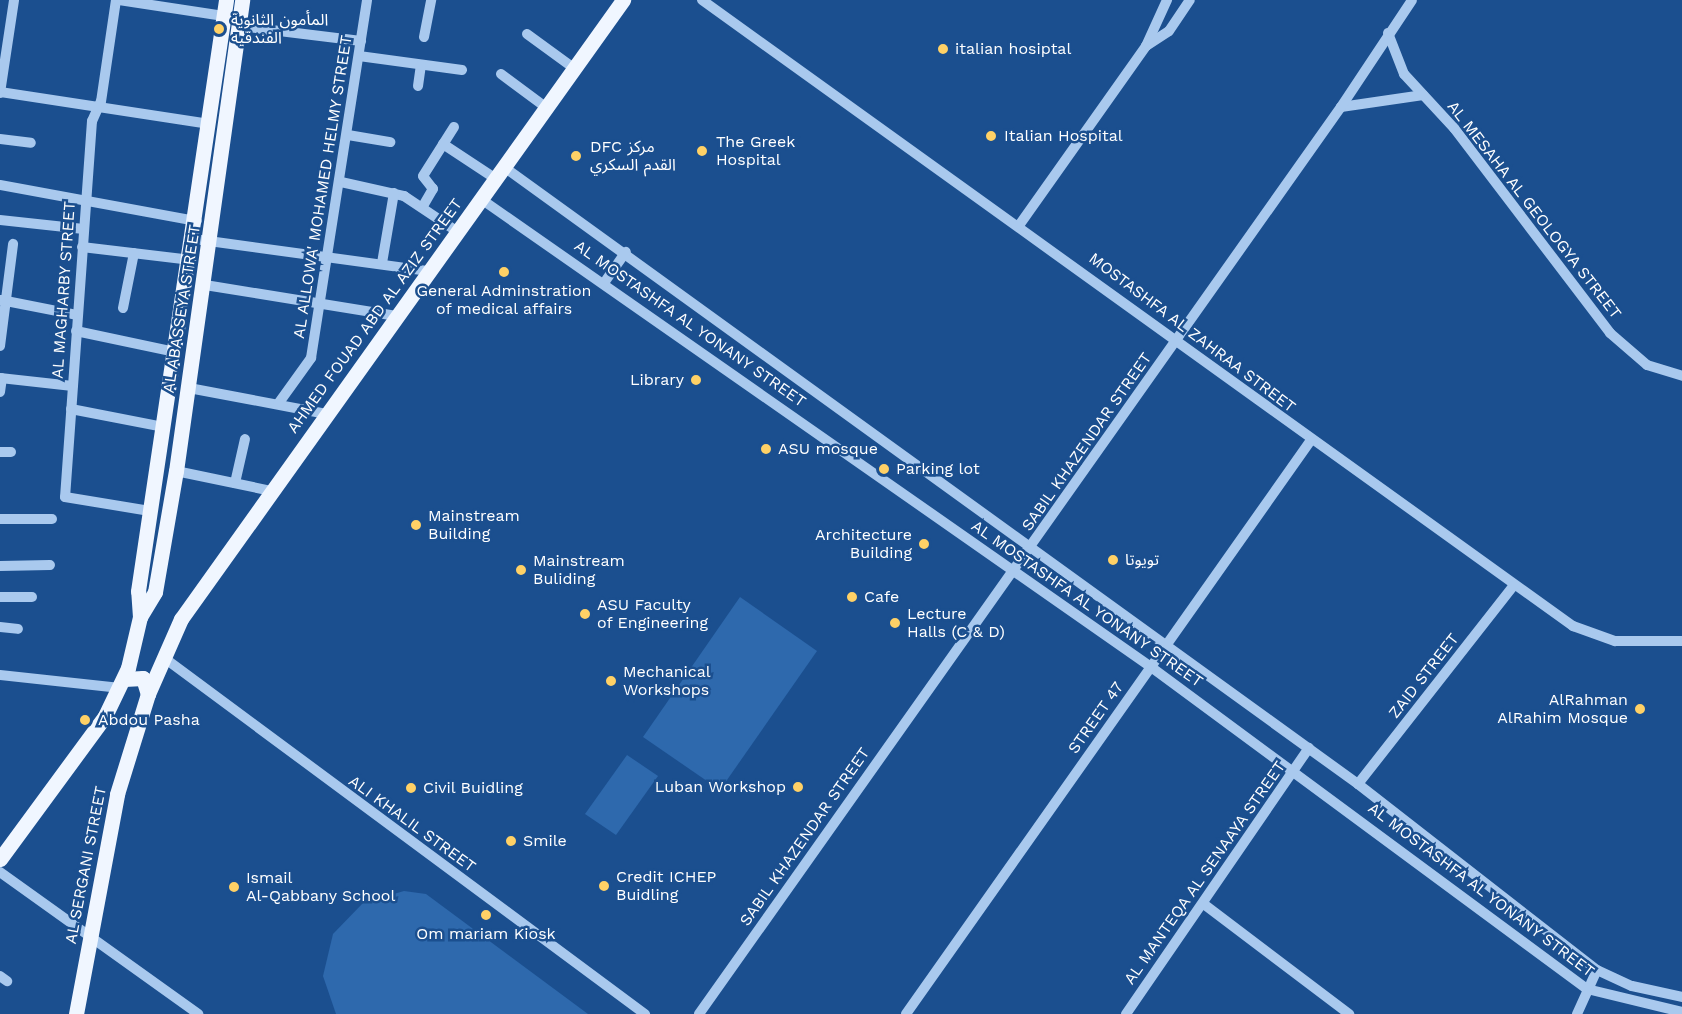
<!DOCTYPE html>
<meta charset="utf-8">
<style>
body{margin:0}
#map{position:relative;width:1682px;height:1014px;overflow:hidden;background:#1b4f8f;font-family:"Work Sans","Noto Sans Arabic",sans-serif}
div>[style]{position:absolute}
.green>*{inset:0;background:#2e69ad}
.minor>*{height:10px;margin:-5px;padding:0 5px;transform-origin:5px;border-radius:5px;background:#a9c9ee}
.major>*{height:15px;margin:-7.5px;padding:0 7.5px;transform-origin:7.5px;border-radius:7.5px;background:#f0f6ff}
.dots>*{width:16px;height:16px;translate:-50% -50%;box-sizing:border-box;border:3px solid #1b4f8f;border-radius:50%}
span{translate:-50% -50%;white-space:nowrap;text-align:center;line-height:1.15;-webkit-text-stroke:5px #1b4f8f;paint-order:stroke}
.poi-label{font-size:16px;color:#fff}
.left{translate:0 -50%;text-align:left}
.right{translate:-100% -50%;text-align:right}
.street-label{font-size:16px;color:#fff}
</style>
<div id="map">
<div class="green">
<div style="clip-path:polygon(740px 597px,817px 651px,720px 790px,643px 737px)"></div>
<div style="clip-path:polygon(627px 755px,658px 776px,616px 835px,585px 814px)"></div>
<div style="clip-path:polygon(404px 891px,426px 894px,588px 1014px,336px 1014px,323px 976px,333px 934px,363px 903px)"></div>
</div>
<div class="minor">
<div style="left:116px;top:0;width:102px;rotate:98.4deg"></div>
<div style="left:101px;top:101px;width:22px;rotate:114deg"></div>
<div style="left:92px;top:121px;width:377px;rotate:94.1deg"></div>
<div style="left:65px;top:497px;width:86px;rotate:9.4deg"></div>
<div style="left:119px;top:0;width:106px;rotate:8.7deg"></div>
<div style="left:702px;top:0;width:1073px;rotate:35.71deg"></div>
<div style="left:1573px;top:626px;width:45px;rotate:19.7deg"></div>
<div style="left:1615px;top:641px;width:67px"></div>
<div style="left:239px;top:26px;width:123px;rotate:7deg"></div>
<div style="left:1388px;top:33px;width:44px;rotate:68.7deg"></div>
<div style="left:1404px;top:74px;width:74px;rotate:47.2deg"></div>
<div style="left:1454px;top:128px;width:258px;rotate:52.7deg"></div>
<div style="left:1610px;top:333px;width:49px;rotate:40.9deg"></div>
<div style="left:1647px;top:365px;width:37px;rotate:17deg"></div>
<div style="left:527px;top:34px;width:59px;rotate:36.1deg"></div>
<div style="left:424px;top:37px;width:38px;rotate:-79deg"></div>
<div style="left:1146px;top:46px;width:27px;rotate:-33deg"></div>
<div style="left:1169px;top:31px;width:37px;rotate:-56deg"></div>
<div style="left:359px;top:56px;width:104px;rotate:7.7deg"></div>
<div style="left:501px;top:74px;width:57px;rotate:36.5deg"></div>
<div style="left:418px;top:86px;width:21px;rotate:-82deg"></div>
<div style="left:0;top:92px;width:212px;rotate:8.7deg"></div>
<div style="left:0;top:93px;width:94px;rotate:-81.4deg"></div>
<div style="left:1341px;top:107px;width:83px;rotate:-8.3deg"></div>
<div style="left:348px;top:135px;width:43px;rotate:9.5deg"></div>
<div style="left:0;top:139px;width:31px;rotate:7deg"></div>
<div style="left:443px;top:144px;width:64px;rotate:33.4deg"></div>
<div style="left:504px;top:167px;width:1054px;rotate:35.85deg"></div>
<div style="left:1358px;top:784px;width:303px;rotate:37.9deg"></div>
<div style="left:1597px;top:970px;width:38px;rotate:25deg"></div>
<div style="left:1632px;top:986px;width:51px;rotate:12.4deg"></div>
<div style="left:341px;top:182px;width:65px;rotate:12.5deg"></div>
<div style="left:404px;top:196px;width:65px;rotate:33.7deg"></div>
<div style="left:0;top:185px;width:200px;rotate:10.4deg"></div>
<div style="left:481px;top:199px;width:817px;rotate:34.93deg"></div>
<div style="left:1151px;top:667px;width:542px;rotate:36.45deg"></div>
<div style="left:1587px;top:989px;width:98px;rotate:13.6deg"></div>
<div style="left:423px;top:206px;width:20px;rotate:-60deg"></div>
<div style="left:433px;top:189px;width:16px;rotate:-128deg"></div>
<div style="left:423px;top:176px;width:58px;rotate:-57.7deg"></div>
<div style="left:0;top:220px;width:84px;rotate:6.1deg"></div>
<div style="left:1020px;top:224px;width:218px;rotate:-54.7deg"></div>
<div style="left:1146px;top:46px;width:51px;rotate:-65.5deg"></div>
<div style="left:194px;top:239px;width:237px;rotate:7.8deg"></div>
<div style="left:82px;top:247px;width:110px;rotate:6.8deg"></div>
<div style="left:382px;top:263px;width:71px;rotate:-80.3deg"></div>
<div style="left:604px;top:283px;width:38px;rotate:-55deg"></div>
<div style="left:205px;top:285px;width:194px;rotate:9.2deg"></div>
<div style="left:1px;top:300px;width:77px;rotate:11.2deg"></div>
<div style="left:123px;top:308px;width:56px;rotate:-78.7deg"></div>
<div style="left:76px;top:331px;width:102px;rotate:11.9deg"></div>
<div style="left:0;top:346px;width:103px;rotate:-82.7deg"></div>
<div style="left:0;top:378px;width:73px;rotate:6.3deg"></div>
<div style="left:189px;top:388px;width:140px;rotate:10.7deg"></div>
<div style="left:0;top:392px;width:14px;rotate:-82deg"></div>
<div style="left:278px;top:404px;width:57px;rotate:-54.3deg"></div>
<div style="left:311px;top:358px;width:362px;rotate:-81.1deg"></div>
<div style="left:71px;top:409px;width:95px;rotate:11deg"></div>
<div style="left:0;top:452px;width:11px"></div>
<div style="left:176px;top:471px;width:98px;rotate:11.8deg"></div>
<div style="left:235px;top:483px;width:45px;rotate:-77.2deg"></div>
<div style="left:0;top:519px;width:52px"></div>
<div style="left:0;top:566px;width:50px;rotate:-1.1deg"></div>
<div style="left:0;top:597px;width:32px"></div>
<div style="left:0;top:627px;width:18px;rotate:6deg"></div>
<div style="left:163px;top:657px;width:600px;rotate:36.53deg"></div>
<div style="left:0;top:675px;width:121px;rotate:6.2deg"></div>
<div style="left:1358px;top:784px;width:251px;rotate:-51.9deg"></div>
<div style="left:0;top:872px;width:244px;rotate:35.6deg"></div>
<div style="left:1205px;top:905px;width:181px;rotate:37.1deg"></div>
<div style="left:0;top:976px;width:9px;rotate:36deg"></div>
<div style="left:699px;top:1014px;width:1111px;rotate:-54.71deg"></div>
<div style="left:1341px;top:107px;width:128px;rotate:-56.4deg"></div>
<div style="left:906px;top:1014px;width:702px;rotate:-54.79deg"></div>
<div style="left:1126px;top:1014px;width:323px;rotate:-55.5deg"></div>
<div style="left:1577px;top:1014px;width:48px;rotate:-65.6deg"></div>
</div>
<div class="major">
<div style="left:140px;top:617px;width:29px;rotate:-59deg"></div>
<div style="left:155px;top:592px;width:123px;rotate:-80.2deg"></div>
<div style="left:176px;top:471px;width:476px;rotate:-82deg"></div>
<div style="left:124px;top:679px;width:19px;rotate:-3deg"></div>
<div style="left:143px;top:678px;width:17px;rotate:73deg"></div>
<div style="left:0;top:859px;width:177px;rotate:-53.7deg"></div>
<div style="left:105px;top:716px;width:53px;rotate:-64.4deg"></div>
<div style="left:128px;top:668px;width:52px;rotate:-76.8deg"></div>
<div style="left:140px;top:617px;width:26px;rotate:-94deg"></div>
<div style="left:138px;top:591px;width:598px;rotate:-81.53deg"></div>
<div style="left:76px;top:1014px;width:224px;rotate:-79.4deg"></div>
<div style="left:117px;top:794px;width:105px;rotate:-72.8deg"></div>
<div style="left:148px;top:694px;width:82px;rotate:-66.3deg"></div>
<div style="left:181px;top:619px;width:761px;rotate:-54.47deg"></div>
</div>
<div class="dots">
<div style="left:219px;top:29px;background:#ffd166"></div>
<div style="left:943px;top:49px;background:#ffd166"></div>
<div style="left:991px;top:136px;background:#ffd166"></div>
<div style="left:702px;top:151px;background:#ffd166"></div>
<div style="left:576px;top:156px;background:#ffd166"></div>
<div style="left:504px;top:272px;background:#ffd166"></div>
<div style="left:696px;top:380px;background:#ffd166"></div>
<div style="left:766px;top:449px;background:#ffd166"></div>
<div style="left:884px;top:469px;background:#ffd166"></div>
<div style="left:416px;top:525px;background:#ffd166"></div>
<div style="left:924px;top:544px;background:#ffd166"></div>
<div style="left:1113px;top:560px;background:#ffd166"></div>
<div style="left:521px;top:570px;background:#ffd166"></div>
<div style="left:852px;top:597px;background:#ffd166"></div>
<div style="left:585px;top:614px;background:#ffd166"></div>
<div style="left:895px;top:623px;background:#ffd166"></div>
<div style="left:611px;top:681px;background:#ffd166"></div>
<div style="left:1640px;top:709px;background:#ffd166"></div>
<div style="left:85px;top:720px;background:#ffd166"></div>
<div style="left:798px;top:787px;background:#ffd166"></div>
<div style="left:411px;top:788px;background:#ffd166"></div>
<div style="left:511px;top:841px;background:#ffd166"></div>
<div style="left:604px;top:886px;background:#ffd166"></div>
<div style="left:234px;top:887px;background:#ffd166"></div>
<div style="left:486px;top:915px;background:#ffd166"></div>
</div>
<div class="poi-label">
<span class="left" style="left:231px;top:29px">المأمون الثانوية<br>الفندقيه</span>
<span class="left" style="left:955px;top:49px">italian hosiptal</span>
<span class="left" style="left:1004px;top:136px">Italian Hospital</span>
<span class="left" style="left:716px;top:151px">The Greek<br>Hospital</span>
<span class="left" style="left:590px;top:156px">DFC مركز<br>القدم السكري</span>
<span style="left:504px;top:300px">General Adminstration<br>of medical affairs</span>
<span class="right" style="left:684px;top:380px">Library</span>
<span class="left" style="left:778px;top:449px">ASU mosque</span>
<span class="left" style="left:896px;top:469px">Parking lot</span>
<span class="left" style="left:428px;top:525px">Mainstream<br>Building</span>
<span class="right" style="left:912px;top:544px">Architecture<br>Building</span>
<span class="left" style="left:1125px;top:560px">تويوتا</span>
<span class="left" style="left:533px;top:570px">Mainstream<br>Buliding</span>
<span class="left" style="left:864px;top:597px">Cafe</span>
<span class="left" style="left:597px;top:614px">ASU Faculty<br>of Engineering</span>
<span class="left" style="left:907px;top:623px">Lecture<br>Halls (C &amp; D)</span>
<span class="left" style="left:623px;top:681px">Mechanical<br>Workshops</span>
<span class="right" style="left:1628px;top:709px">AlRahman<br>AlRahim Mosque</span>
<span class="left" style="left:98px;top:720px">Abdou Pasha</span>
<span class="right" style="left:786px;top:787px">Luban Workshop</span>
<span class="left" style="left:423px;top:788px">Civil Buidling</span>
<span class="left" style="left:523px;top:841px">Smile</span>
<span class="left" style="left:616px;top:886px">Credit ICHEP<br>Buidling</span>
<span class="left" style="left:246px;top:887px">Ismail<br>Al-Qabbany School</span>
<span style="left:486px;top:934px">Om mariam Kiosk</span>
</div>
<div class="street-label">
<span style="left:323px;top:187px;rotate:-81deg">AL ALLOWA' MOHAMED HELMY STREET</span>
<span style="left:1534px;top:210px;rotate:52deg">AL MESAHA AL GEOLOGYA STREET</span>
<span style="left:64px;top:290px;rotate:-86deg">AL MAGHARBY STREET</span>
<span style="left:182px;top:309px;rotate:-81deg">AL ABASSEYA STREET</span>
<span style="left:375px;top:316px;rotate:-54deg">AHMED FOUAD ABD AL AZIZ STREET</span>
<span style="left:690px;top:324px;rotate:35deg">AL MOSTASHFA AL YONANY STREET</span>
<span style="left:1192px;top:333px;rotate:37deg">MOSTASHFA AL ZAHRAA STREET</span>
<span style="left:1087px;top:442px;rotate:-55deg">SABIL KHAZENDAR STREET</span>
<span style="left:1087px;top:604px;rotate:35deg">AL MOSTASHFA AL YONANY STREET</span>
<span style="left:1424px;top:676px;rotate:-52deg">ZAID STREET</span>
<span style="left:1096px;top:718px;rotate:-55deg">STREET 47</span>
<span style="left:412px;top:824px;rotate:36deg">ALI KHALIL STREET</span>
<span style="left:805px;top:837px;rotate:-55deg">SABIL KHAZENDAR STREET</span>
<span style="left:86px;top:865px;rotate:-79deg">AL SERGANI STREET</span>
<span style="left:1205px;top:873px;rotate:-55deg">AL MANTEQA AL SENAAYA STREET</span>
<span style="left:1481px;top:890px;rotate:37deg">AL MOSTASHFA AL YONANY STREET</span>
</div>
</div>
